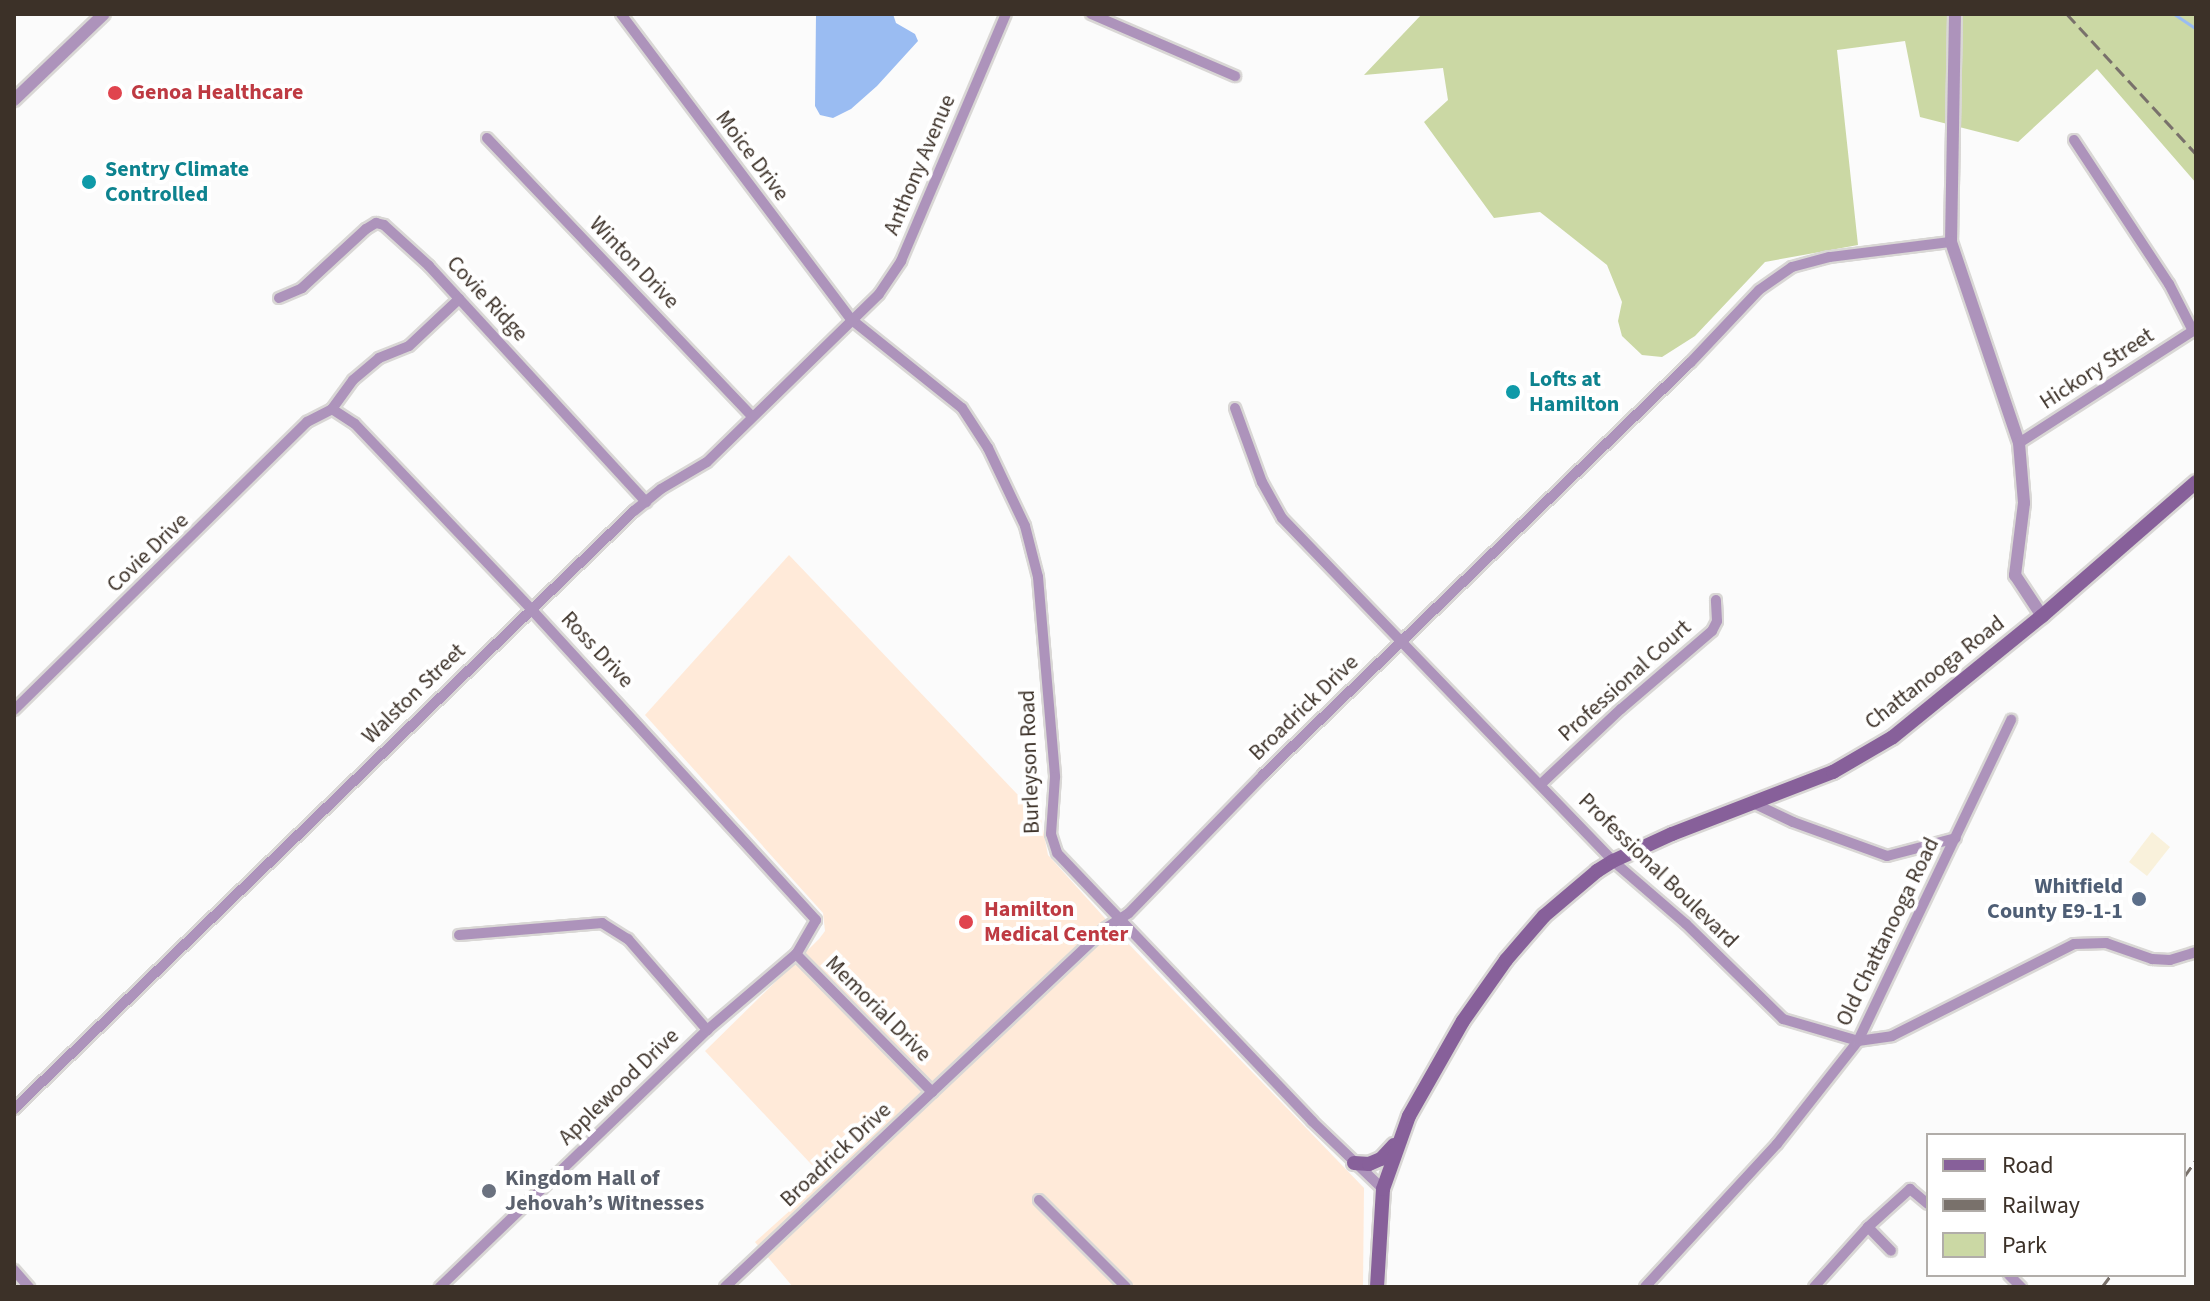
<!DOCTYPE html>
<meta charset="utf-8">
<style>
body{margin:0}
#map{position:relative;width:2210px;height:1301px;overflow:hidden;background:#fbfbfb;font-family:"Source Sans 3",sans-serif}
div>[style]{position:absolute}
.industrial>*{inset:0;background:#f9f1db}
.built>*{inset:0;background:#ffead9}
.green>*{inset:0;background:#cbd8a4}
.water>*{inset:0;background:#9abcf2}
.stream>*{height:3px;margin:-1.5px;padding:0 1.5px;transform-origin:1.5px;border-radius:1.5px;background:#9abcf2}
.roads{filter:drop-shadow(2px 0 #d9d7d5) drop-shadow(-2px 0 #d9d7d5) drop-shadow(0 2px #d9d7d5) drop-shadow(0 -2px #d9d7d5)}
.minor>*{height:10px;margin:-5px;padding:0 5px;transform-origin:5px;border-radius:5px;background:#ad93bb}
.tertiary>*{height:12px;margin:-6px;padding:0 6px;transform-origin:6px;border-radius:6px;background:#ad93bb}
.secondary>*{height:14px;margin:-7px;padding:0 7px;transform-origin:7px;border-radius:7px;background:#87609a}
.rail>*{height:3px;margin-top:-1.5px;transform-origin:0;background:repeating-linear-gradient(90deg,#79716b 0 12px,transparent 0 18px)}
.dots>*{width:22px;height:22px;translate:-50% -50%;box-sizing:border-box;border:4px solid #fff;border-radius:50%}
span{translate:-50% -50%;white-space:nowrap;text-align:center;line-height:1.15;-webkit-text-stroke:8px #fff;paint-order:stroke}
.health-label{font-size:22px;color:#be3a42;font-weight:700}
.left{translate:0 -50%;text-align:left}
.street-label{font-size:22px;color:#3c3128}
.culture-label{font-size:22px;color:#0d838f;font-weight:700}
.service-label{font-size:22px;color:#4e5e75;font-weight:700}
.right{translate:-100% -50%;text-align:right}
.worship-label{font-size:22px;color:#5b616d;font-weight:700}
.frame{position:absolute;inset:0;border:16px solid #3c3128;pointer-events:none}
.legend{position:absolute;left:1926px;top:1133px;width:260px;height:144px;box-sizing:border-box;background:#fff;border:2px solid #b1ada9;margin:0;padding:10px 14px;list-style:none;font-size:24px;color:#3c3128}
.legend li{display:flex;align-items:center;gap:16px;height:40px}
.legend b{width:40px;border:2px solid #b1ada9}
</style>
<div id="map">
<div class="industrial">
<div style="clip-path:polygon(2152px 832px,2170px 847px,2147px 876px,2129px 862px)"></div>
</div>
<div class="built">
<div style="clip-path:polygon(789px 555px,1041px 819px,1048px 855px,1121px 936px,1364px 1188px,1363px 1287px,793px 1287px,755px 1242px,825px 1179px,705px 1051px,819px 939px,825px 931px,823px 913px,645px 715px)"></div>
</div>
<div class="green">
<div style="clip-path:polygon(1422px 14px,2196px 14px,2196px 183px,2097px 69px,2018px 142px,1920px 117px,1905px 41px,1837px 50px,1858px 245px,1765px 262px,1695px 336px,1662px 357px,1642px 355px,1622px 336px,1618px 321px,1622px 302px,1607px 265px,1540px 212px,1494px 218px,1424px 122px,1448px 100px,1443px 68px,1364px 75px)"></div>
</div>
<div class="water">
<div style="clip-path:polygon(816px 14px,893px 14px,896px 23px,915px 34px,918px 41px,877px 86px,851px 109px,833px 118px,820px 115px,815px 106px)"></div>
</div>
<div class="stream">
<div style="left:2174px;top:14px;width:27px;rotate:34deg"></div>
</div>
<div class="roads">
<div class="minor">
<div style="left:621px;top:14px;width:383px;rotate:53deg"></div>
<div style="left:852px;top:320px;width:141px;rotate:38.7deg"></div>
<div style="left:962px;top:408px;width:48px;rotate:57deg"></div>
<div style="left:988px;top:448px;width:86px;rotate:64.6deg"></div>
<div style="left:1025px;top:526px;width:53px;rotate:75.7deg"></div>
<div style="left:1038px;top:577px;width:201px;rotate:85.1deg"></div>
<div style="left:1055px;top:777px;width:57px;rotate:94deg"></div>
<div style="left:1051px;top:834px;width:20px;rotate:72deg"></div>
<div style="left:1057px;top:853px;width:370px;rotate:46.4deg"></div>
<div style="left:1312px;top:1121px;width:98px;rotate:43.8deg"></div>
<div style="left:1091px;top:14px;width:157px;rotate:23.3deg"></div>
<div style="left:487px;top:138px;width:384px;rotate:46.4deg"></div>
<div style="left:2074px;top:140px;width:173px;rotate:56.6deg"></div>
<div style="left:2169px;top:284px;width:53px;rotate:62.9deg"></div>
<div style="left:279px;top:298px;width:25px;rotate:-23deg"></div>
<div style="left:302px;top:288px;width:87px;rotate:-42.7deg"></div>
<div style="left:366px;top:229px;width:12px;rotate:-31deg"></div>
<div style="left:376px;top:223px;width:8px;rotate:14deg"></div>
<div style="left:384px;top:225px;width:61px;rotate:42.3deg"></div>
<div style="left:429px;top:266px;width:321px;rotate:47.4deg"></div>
<div style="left:1235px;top:408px;width:79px;rotate:70deg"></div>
<div style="left:1262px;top:482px;width:41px;rotate:60.9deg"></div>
<div style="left:1282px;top:518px;width:477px;rotate:46deg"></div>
<div style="left:1613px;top:861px;width:96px;rotate:40.8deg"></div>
<div style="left:1686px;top:924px;width:136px;rotate:44.4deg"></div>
<div style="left:1783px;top:1019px;width:78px;rotate:16.3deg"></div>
<div style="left:1858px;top:1041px;width:34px;rotate:-8deg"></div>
<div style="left:1892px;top:1036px;width:204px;rotate:-26.8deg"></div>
<div style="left:2074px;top:944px;width:32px;rotate:-2deg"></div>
<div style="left:2106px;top:943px;width:49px;rotate:19.2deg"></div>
<div style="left:2152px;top:959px;width:18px;rotate:3deg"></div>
<div style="left:2170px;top:960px;width:27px;rotate:-17deg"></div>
<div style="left:332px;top:409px;width:36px;rotate:-54deg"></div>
<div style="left:353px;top:380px;width:34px;rotate:-40deg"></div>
<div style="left:379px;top:358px;width:32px;rotate:-22deg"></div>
<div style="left:409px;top:346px;width:69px;rotate:-43.2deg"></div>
<div style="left:2019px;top:443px;width:211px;rotate:-32.8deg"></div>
<div style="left:14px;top:710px;width:411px;rotate:-44.5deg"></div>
<div style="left:307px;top:422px;width:28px;rotate:-27deg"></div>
<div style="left:332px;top:409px;width:27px;rotate:33deg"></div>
<div style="left:355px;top:424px;width:255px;rotate:46.4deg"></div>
<div style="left:531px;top:609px;width:422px;rotate:47.5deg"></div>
<div style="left:816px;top:920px;width:39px;rotate:120deg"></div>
<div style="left:796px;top:954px;width:117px;rotate:139.5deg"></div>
<div style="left:707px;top:1030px;width:371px;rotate:136.1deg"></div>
<div style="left:1541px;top:784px;width:110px;rotate:-43.2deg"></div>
<div style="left:1621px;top:709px;width:120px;rotate:-40.6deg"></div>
<div style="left:1712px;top:631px;width:11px;rotate:-63deg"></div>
<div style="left:1717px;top:621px;width:21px;rotate:-93deg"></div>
<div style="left:1753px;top:803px;width:44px;rotate:25.4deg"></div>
<div style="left:1793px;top:822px;width:100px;rotate:19.9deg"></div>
<div style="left:1887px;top:856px;width:71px;rotate:-14.6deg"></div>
<div style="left:459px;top:935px;width:144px;rotate:-4.8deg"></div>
<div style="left:602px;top:923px;width:31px;rotate:32deg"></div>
<div style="left:628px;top:939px;width:121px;rotate:49deg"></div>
<div style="left:796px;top:954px;width:194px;rotate:45.4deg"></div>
<div style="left:14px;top:1109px;width:861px;rotate:-43.97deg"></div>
<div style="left:634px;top:511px;width:35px;rotate:-39deg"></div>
<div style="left:661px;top:489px;width:53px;rotate:-30.4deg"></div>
<div style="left:707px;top:462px;width:240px;rotate:-44.3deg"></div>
<div style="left:879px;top:294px;width:40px;rotate:-56deg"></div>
<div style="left:901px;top:261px;width:268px;rotate:-67deg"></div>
<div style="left:1039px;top:1200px;width:123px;rotate:45deg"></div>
<div style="left:1868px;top:1227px;width:33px;rotate:46deg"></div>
<div style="left:14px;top:1270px;width:23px;rotate:49deg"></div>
<div style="left:2009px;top:1275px;width:17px;rotate:45deg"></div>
<div style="left:725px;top:1287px;width:523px;rotate:-43.3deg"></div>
<div style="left:1106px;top:928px;width:27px;rotate:-33deg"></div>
<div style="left:1129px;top:913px;width:192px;rotate:-45.8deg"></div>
<div style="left:1263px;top:775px;width:593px;rotate:-43.98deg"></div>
<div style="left:1690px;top:363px;width:100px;rotate:-46.6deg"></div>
<div style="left:1759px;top:290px;width:40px;rotate:-34.9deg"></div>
<div style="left:1792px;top:267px;width:39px;rotate:-15deg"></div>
<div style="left:1830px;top:257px;width:122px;rotate:-7.1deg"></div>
<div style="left:1645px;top:1287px;width:195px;rotate:-47.3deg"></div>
<div style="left:1777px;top:1144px;width:131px;rotate:-51.8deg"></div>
<div style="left:1858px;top:1041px;width:356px;rotate:-64.5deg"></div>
<div style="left:1814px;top:1287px;width:81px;rotate:-48deg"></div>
<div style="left:1868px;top:1227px;width:57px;rotate:-42.1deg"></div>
<div style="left:1910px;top:1189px;width:23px;rotate:40deg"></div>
</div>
<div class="tertiary">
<div style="left:1955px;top:14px;width:228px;rotate:91deg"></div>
<div style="left:1951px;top:242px;width:212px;rotate:71.3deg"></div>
<div style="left:2019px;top:443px;width:60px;rotate:85.2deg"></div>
<div style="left:2024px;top:503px;width:73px;rotate:97.1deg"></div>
<div style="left:2015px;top:575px;width:49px;rotate:56.6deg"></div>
<div style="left:14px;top:100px;width:124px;rotate:-43.7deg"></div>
</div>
<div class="secondary">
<div style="left:1354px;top:1163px;width:15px;rotate:4deg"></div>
<div style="left:1369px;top:1164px;width:13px;rotate:-23deg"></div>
<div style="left:1381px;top:1159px;width:19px;rotate:-47deg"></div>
<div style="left:1377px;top:1287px;width:98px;rotate:-86.5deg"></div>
<div style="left:1383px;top:1189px;width:77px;rotate:-70.4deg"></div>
<div style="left:1409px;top:1116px;width:109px;rotate:-60.4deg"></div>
<div style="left:1463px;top:1021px;width:75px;rotate:-54.8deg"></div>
<div style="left:1506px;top:960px;width:58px;rotate:-49.2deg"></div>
<div style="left:1544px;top:916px;width:70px;rotate:-40.3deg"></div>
<div style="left:1597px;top:871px;width:19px;rotate:-32deg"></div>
<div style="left:1613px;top:861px;width:65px;rotate:-24.6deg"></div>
<div style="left:1672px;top:834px;width:173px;rotate:-21.1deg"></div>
<div style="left:1833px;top:772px;width:69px;rotate:-30.3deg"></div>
<div style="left:1893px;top:737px;width:192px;rotate:-39.1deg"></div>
<div style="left:2042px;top:616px;width:204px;rotate:-41deg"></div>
</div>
</div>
<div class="rail">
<div style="left:2067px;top:14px;width:190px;rotate:47.3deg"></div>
<div style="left:2184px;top:1177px;width:21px;rotate:-55deg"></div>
<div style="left:2102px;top:1287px;width:15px;rotate:-53deg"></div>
</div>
<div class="dots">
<div style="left:115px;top:93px;background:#e0444e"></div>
<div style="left:89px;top:182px;background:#0f9aa8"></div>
<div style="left:1513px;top:392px;background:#0f9aa8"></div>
<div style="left:2139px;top:899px;background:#5c6f8a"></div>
<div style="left:966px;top:922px;background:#e0444e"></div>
<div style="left:489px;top:1191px;background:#6b7280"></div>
</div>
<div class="health-label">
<span class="left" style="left:131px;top:93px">Genoa Healthcare</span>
<span class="left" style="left:984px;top:922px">Hamilton<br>Medical Center</span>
</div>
<div class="street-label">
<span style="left:752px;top:156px;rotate:53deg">Moice Drive</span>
<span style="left:920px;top:165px;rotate:-67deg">Anthony Avenue</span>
<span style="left:634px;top:263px;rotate:46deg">Winton Drive</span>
<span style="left:487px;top:299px;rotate:47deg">Covie Ridge</span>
<span style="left:2097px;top:369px;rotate:-33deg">Hickory Street</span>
<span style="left:148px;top:553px;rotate:-44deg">Covie Drive</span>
<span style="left:597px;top:650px;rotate:47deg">Ross Drive</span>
<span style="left:1935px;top:673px;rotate:-38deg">Chattanooga Road</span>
<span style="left:1625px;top:681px;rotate:-42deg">Professional Court</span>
<span style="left:414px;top:694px;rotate:-44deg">Walston Street</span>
<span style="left:1304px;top:708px;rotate:-44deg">Broadrick Drive</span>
<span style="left:1030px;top:762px;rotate:-92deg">Burleyson Road</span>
<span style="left:1658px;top:871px;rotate:44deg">Professional Boulevard</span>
<span style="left:1888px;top:932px;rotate:-64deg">Old Chattanooga Road</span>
<span style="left:878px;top:1009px;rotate:45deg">Memorial Drive</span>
<span style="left:619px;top:1087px;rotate:-44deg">Applewood Drive</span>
<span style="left:836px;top:1155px;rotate:-43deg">Broadrick Drive</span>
</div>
<div class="culture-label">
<span class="left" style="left:105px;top:182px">Sentry Climate<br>Controlled</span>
<span class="left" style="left:1529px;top:392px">Lofts at<br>Hamilton</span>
</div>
<div class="service-label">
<span class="right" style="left:2123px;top:899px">Whitfield<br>County E9-1-1</span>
</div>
<div class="worship-label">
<span class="left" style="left:505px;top:1191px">Kingdom Hall of<br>Jehovah’s Witnesses</span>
</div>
<div class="frame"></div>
<ul class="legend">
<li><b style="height:10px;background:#87609a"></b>Road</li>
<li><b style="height:10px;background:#79716b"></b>Railway</li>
<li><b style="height:22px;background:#cbd8a4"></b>Park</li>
</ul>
</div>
